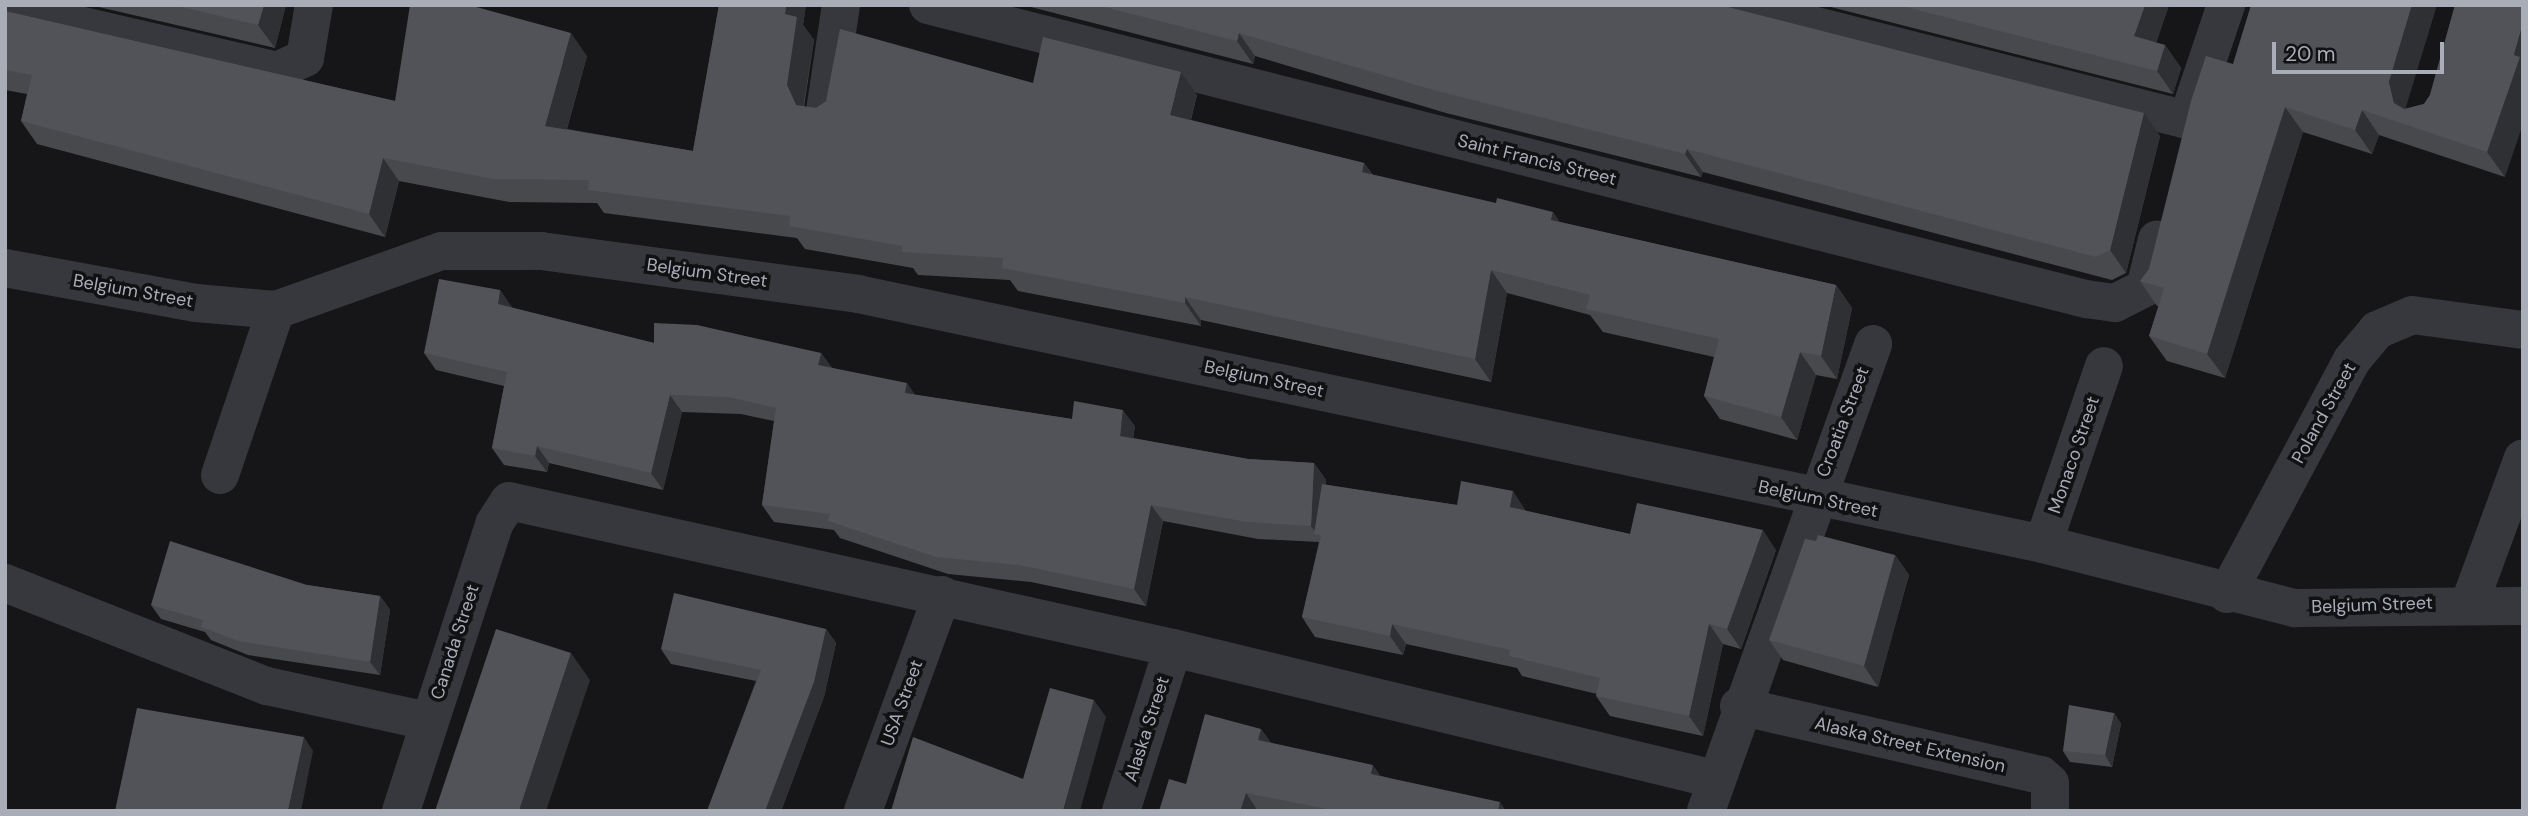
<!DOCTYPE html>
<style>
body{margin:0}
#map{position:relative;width:2528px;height:816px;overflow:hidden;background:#161618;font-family:"DM Sans",sans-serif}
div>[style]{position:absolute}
.minor>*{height:38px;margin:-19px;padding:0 19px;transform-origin:19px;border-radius:19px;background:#37383d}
.tertiary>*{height:38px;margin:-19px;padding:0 19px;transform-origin:19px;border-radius:19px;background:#37383d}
.wall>*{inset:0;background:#47494d}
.shaded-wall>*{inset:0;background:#2f3033}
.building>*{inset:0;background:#525359}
span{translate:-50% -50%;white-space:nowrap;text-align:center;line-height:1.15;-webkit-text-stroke:7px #111113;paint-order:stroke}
.street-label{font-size:18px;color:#a8adb8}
.frame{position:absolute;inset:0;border:7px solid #a8adb8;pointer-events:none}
.scale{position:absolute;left:2272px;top:42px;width:172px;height:32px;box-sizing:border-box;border:4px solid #a8adb8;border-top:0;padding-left:9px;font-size:21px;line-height:24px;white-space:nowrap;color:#a8adb8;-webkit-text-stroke:5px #111113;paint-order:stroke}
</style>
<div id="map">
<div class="minor">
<div style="left:928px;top:5px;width:1195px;rotate:14.25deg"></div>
<div style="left:2086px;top:299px;width:29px;rotate:8deg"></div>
<div style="left:2115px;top:303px;width:34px;rotate:-27deg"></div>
<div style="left:2145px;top:288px;width:50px;rotate:-76.2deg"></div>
<div style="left:1733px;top:5px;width:468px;rotate:14.2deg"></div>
<div style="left:5px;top:8px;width:279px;rotate:13deg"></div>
<div style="left:277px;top:71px;width:31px;rotate:-25deg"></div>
<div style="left:305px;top:58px;width:54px;rotate:-80.4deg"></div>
<div style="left:2192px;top:106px;width:107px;rotate:-71.4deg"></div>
<div style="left:825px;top:111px;width:107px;rotate:-81.4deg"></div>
<div style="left:220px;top:475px;width:174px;rotate:-71.3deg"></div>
<div style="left:2043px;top:544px;width:188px;rotate:-71.1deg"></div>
<div style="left:5px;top:583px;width:282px;rotate:21.5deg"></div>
<div style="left:267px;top:686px;width:165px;rotate:12.3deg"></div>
<div style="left:2227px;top:594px;width:265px;rotate:-61.9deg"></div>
<div style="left:2352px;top:360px;width:39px;rotate:-50deg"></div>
<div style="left:2377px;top:330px;width:38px;rotate:-23deg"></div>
<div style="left:2412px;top:315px;width:112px;rotate:7.7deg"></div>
<div style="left:2470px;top:602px;width:153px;rotate:-69.8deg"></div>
<div style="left:1739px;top:706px;width:310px;rotate:12.9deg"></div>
<div style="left:2041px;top:775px;width:12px;rotate:42deg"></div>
<div style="left:2050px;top:783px;width:28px;rotate:90deg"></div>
<div style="left:401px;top:811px;width:302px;rotate:-72deg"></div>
<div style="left:494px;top:524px;width:27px;rotate:-57deg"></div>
<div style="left:509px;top:501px;width:680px;rotate:12.48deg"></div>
<div style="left:1173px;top:648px;width:557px;rotate:13.61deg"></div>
<div style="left:863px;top:811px;width:230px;rotate:-69.9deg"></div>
<div style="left:1121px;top:811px;width:171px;rotate:-72.3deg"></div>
<div style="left:1706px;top:811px;width:496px;rotate:-70.3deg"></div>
</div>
<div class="tertiary">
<div style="left:5px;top:268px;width:194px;rotate:10.4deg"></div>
<div style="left:196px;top:303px;width:80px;rotate:5deg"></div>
<div style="left:276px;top:310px;width:176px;rotate:-19.6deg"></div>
<div style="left:442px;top:251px;width:99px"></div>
<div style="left:541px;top:251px;width:320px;rotate:7.7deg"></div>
<div style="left:858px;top:294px;width:1211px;rotate:11.91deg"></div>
<div style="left:2043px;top:544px;width:260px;rotate:14.3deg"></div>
<div style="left:2295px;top:608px;width:228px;rotate:-0.5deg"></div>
</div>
<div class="wall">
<div style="clip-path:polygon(90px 5px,286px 5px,275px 48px)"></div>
<div style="clip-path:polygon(719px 5px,806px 5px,803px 25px,814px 40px,804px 107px,816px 108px,1033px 83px,1197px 95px,1191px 120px,1364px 163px,1373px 175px,1560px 222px,1836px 285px,1852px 308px,1837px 379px,1816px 375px,1797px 440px,1720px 419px,1704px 396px,1714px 357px,1603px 332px,1590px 315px,1507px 293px,1491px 382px,1201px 320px,1201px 326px,1018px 291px,1010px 280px,918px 275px,913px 268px,805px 249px,797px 238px,604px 213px,597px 203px,509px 202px,399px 181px,385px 237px,37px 144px,21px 121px,27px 94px,5px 90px,5px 11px,395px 101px,587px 56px,567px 129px,693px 151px)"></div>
<div style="clip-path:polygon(1023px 5px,1720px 5px,2160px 136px,2126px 273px,2112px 280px,1703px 172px,1701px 177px,1446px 113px,1255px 56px,1253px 64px)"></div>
<div style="clip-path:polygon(1823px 5px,2169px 5px,2156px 43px,2165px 45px,2181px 68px,2173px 94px)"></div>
<div style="clip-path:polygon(2455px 5px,2505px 177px,2379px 135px,2372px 154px,2303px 132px,2225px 378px,2167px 361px,2149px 336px,2159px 306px,2157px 306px,2140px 281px,2149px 269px,2233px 64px,2406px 107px,2406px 109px,2424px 104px,2430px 95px)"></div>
<div style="clip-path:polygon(500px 290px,512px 308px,654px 343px,821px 353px,832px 368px,916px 395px,1072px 419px,1135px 426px,1133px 438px,1248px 459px,1314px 463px,1326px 480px,1326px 485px,1457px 505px,1526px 511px,1630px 534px,1776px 550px,1741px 649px,1723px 644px,1703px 736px,1610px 716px,1596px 696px,1597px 694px,1522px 676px,1517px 668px,1406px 644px,1403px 655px,1315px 637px,1302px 617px,1319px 542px,1258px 539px,1163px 521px,1146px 606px,1031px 582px,948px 574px,840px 538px,834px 530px,774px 522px,762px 505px,774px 421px,741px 414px,682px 412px,663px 490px,549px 463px,547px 472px,504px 465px,492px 448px,504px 386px,436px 370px,424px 353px)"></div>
<div style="clip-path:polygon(1895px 555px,1909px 575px,1878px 687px,1783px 660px,1769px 640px)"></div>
<div style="clip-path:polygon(307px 585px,380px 596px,390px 610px,380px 675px,248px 655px,211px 640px,205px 632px,161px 619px,151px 605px)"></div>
<div style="clip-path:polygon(826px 629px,836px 643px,824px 697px,781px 811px,707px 811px,756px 681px,671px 664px,661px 649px)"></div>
<div style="clip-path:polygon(2114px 713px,2121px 724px,2112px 767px,2070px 762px,2063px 751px)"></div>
<div style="clip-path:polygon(1261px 729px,1271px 743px,1381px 776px,1506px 811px,1159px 811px,1186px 784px)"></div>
</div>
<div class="shaded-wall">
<div style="clip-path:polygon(264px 5px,286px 5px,275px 48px,258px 25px)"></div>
<div style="clip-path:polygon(786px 5px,806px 5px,803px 25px,814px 40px,803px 108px,796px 105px,787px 85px,785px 14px)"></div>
<div style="clip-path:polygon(2145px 5px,2169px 5px,2150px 59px,2134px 36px)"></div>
<div style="clip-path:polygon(2412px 5px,2437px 5px,2406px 107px,2411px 128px,2394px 103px,2389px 82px)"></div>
<div style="clip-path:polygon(2523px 23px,2523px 124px,2505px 177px,2487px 152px)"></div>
<div style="clip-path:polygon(571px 33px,587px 56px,561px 149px,545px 126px)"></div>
<div style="clip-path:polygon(1239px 33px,1255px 56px,1253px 64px,1237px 41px)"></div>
<div style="clip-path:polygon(2165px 45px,2181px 68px,2173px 94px,2157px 71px)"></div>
<div style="clip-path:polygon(1181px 72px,1197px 95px,1186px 138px,1170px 115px)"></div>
<div style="clip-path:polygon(2285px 107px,2303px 132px,2225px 378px,2207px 354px)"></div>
<div style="clip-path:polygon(2362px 110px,2379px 135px,2372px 154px,2355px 130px)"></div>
<div style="clip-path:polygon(2144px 113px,2160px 136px,2126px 273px,2110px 250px)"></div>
<div style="clip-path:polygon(1687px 149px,1703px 172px,1701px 177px,1685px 154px)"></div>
<div style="clip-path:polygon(383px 158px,399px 181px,385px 237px,369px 214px)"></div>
<div style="clip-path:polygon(1364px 163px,1380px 186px,1362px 172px)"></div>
<div style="clip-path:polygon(1553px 212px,1570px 236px,1551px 220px)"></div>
<div style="clip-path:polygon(1491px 270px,1507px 293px,1491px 382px,1475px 359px)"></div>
<div style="clip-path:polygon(1836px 285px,1852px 308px,1837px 379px,1821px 356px)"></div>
<div style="clip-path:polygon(500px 290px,512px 307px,509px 321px,498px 304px)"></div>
<div style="clip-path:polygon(1185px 297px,1201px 320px,1201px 326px,1185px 303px)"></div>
<div style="clip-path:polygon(1800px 352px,1816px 375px,1797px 440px,1781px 417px)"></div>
<div style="clip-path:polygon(821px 353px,833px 369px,818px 365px)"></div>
<div style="clip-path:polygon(907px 383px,919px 400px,905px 393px)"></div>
<div style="clip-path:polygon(670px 395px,682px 412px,663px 490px,651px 473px)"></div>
<div style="clip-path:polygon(1123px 410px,1135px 426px,1131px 452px,1120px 436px)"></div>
<div style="clip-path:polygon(537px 446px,549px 463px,547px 472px,535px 456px)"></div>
<div style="clip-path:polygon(1314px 463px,1326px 480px,1323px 539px,1321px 536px,1318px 535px,1311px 526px)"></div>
<div style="clip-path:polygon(1513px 491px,1526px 511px,1510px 507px)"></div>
<div style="clip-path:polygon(1151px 505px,1163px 521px,1146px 606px,1134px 589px)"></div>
<div style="clip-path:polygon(1763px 530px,1776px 550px,1741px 649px,1727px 629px)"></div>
<div style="clip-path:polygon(1895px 555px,1909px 575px,1878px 687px,1864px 666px)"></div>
<div style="clip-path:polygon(380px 596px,390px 610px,380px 675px,370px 662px)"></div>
<div style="clip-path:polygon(1392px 624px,1406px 644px,1403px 655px,1390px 636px)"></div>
<div style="clip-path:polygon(1709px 624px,1723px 644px,1703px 736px,1689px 716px)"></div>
<div style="clip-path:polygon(826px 629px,836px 643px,824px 697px,781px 811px,765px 811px)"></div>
<div style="clip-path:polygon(571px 653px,590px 680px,546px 811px,519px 811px)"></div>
<div style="clip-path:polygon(1094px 700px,1106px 717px,1080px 811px,1063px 811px)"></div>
<div style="clip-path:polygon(2114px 713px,2121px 724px,2112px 767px,2105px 755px)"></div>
<div style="clip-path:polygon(1261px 729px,1274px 748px,1258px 740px)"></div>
<div style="clip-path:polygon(304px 737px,313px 751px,301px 811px,288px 811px)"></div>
<div style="clip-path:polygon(1373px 765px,1386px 784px,1371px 774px)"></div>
<div style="clip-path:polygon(1246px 793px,1258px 811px,1240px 811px)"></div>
<div style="clip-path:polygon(1500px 802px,1506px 811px,1498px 811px)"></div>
</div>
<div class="building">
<div style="clip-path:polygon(173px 5px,264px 5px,258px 25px)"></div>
<div style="clip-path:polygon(410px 5px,469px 5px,571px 33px,545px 126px,693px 151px,719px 5px,786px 5px,785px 14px,797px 17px,787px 85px,796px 105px,816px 108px,826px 101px,840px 29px,1033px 83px,1043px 37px,1181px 72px,1170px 115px,1364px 163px,1362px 172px,1496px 203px,1497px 198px,1553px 212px,1551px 220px,1836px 285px,1821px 356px,1800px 352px,1781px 417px,1704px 396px,1719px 339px,1586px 309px,1590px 295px,1491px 270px,1475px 359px,1185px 297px,1185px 303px,1002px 268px,1003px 258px,902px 252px,902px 246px,789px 226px,790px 216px,588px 190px,589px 180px,493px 179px,383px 158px,369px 214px,21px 121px,32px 75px,5px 70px,5px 11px,395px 101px)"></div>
<div style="clip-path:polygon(1097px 5px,1720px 5px,2144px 113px,2110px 250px,2096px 257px,1687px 149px,1685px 154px,1430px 89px,1239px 33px,1237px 41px)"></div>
<div style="clip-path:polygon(1898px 5px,2145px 5px,2134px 36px,2165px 45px,2157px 71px)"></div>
<div style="clip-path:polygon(2251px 5px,2412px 5px,2389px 82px,2394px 103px,2404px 109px,2424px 104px,2430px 95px,2455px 5px,2523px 5px,2523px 23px,2514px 55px,2520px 57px,2487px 152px,2362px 110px,2355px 130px,2285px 107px,2207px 354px,2149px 336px,2164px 288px,2140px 281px,2149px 269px,2191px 101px,2206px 56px,2233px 64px)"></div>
<div style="clip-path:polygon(439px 279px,500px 290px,498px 304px,654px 343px,654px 323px,697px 325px,821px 353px,818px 365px,907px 383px,905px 393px,1072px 419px,1074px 401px,1123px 410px,1120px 436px,1248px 459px,1314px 463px,1311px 526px,1247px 522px,1151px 505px,1134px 589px,1019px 565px,936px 557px,828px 521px,830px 514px,762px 505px,776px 408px,729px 397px,670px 395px,651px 473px,537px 446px,535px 456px,492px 448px,507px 372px,424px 353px)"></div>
<div style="clip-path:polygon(1461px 481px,1513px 491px,1510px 507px,1630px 534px,1637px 503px,1763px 530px,1727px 629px,1709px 624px,1689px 716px,1596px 696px,1600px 678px,1509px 656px,1510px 650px,1392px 624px,1390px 636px,1302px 617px,1321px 536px,1314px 534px,1322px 484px,1457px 505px)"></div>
<div style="clip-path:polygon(1818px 535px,1895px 555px,1864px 666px,1769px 640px,1805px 539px,1816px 541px)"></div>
<div style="clip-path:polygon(170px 541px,307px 585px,380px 596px,370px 662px,238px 641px,201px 627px,203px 620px,151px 605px)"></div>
<div style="clip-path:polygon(674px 593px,826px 629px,814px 682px,765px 811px,707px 811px,761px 670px,661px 649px)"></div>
<div style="clip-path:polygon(496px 629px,571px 653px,519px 811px,435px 811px)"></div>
<div style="clip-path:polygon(1050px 688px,1094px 700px,1063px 811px,891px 811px,913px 737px,1023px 779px)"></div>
<div style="clip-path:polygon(2069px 705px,2114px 713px,2105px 755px,2063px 751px)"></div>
<div style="clip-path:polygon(137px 708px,304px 737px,288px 811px,115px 811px)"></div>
<div style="clip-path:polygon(1205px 714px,1261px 729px,1258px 740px,1373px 765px,1371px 774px,1500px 802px,1498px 811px,1337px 811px,1246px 793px,1240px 811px,1159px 811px,1169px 779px,1186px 784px)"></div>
</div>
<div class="street-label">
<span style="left:1537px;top:160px;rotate:14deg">Saint Francis Street</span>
<span style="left:707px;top:273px;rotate:8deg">Belgium Street</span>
<span style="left:133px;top:291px;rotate:10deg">Belgium Street</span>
<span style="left:1264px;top:379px;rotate:12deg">Belgium Street</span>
<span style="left:2324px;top:413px;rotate:-61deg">Poland Street</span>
<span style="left:1843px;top:422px;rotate:-69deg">Croatia Street</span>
<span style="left:2074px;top:455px;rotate:-71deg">Monaco Street</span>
<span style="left:1818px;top:499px;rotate:12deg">Belgium Street</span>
<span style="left:2372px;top:605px;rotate:-2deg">Belgium Street</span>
<span style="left:455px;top:642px;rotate:-72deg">Canada Street</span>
<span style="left:902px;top:703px;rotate:-70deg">USA Street</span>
<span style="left:1147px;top:729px;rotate:-72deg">Alaska Street</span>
<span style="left:1910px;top:745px;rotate:13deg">Alaska Street Extension</span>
</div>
<div class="frame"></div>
<div class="scale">20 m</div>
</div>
